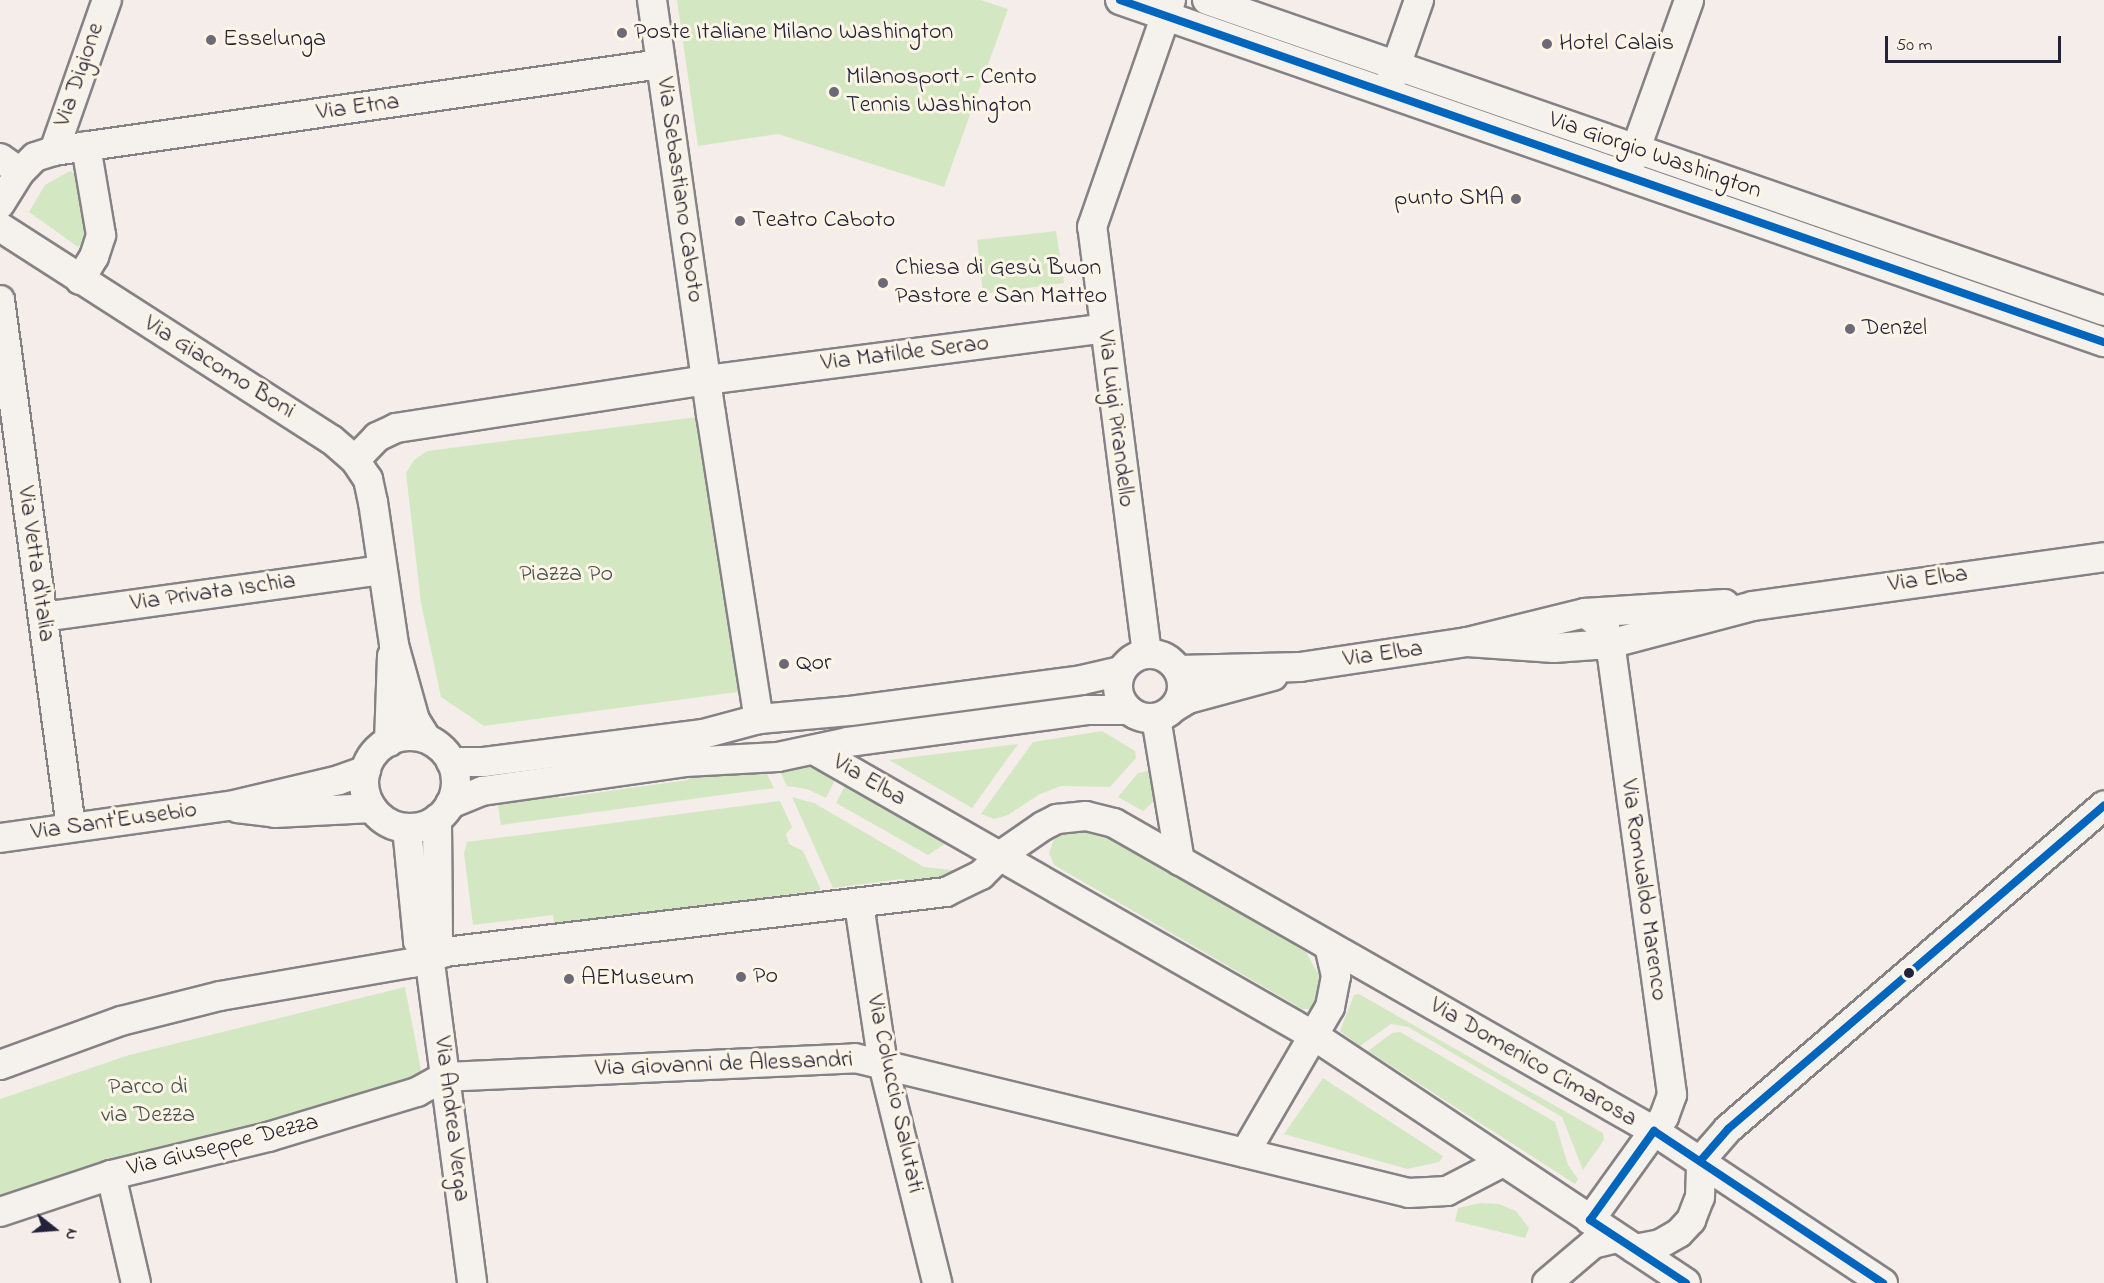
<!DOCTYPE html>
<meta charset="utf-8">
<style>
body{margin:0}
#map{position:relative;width:2104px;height:1283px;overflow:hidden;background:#f5edea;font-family:"Indie Flower",sans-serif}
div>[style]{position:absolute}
.green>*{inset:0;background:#d3e8c2}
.roads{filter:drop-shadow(2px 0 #858285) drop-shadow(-2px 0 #858285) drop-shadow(0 2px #858285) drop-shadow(0 -2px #858285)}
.minor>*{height:28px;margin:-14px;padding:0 14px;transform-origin:14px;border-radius:14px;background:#f5f1ec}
.minor>.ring{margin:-14px;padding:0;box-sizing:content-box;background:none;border:28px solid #f5f1ec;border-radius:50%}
.bus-1>*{height:8px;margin:-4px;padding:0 4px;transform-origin:4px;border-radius:4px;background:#0065bd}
.dots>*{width:16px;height:16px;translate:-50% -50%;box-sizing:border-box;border:3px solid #fcf5e5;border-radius:50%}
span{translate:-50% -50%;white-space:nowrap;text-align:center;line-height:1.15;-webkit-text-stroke:6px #fcf5e5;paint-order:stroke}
.poi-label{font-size:24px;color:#22223b}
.left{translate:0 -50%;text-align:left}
.right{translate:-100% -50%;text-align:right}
.street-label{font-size:24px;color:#22223b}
.park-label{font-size:24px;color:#475255}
.north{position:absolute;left:24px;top:1199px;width:60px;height:60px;-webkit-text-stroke:4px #fcf5e5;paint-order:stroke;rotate:107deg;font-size:16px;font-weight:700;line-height:24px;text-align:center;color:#22223b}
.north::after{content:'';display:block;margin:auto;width:21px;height:27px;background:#22223b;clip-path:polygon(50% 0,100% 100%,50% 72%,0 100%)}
.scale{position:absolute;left:1885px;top:36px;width:176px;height:27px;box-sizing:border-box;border:3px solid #22223b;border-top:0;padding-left:8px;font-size:18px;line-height:21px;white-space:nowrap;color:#22223b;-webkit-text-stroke:4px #fcf5e5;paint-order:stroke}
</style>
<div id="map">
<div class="green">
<div style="clip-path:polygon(677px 0,981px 0,1008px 9px,944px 187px,778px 134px,698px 146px)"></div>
<div style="clip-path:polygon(70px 171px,76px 174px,86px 232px,85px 241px,78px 247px,29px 212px,45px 185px)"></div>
<div style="clip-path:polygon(1056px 231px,1064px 283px,983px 294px,977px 240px)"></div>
<div style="clip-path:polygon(706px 416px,745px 691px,484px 726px,441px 697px,421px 603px,406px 473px,414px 460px,427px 451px)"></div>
<div style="clip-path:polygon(1102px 731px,1135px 751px,1136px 758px,1110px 787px,1061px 786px,1038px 795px,1008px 815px,994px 819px,981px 814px,1033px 742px)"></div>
<div style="clip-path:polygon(1018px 744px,972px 808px,889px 760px)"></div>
<div style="clip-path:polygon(806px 762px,839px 772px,826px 798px,807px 789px,787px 786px,778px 768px)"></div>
<div style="clip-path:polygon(764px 768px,774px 788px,501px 825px,497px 799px,551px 791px,559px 798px,688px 780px,695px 771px)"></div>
<div style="clip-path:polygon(1149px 771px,1154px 801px,1143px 811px,1118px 797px,1138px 773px)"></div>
<div style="clip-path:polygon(849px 778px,948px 842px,928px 855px,836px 803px)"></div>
<div style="clip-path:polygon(792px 797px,814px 803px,924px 867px,962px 871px,956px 877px,912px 886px,902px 879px,833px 888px)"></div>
<div style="clip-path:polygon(780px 801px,792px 827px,786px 834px,789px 844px,803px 851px,821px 890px,554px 925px,553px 915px,473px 925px,464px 853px,467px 842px)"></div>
<div style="clip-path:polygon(1087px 830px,1108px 837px,1306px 952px,1320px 977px,1318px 993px,1311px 1009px,1302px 1009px,1054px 865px,1049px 853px,1054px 839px,1063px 832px)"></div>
<div style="clip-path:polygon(405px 987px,422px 1075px,0 1197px,0 1099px,129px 1055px)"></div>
<div style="clip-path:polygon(1359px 994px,1603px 1133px,1604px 1140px,1583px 1170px,1562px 1117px,1408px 1027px,1391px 1024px,1360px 1046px,1340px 1031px,1354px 995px)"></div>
<div style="clip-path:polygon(1400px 1032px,1555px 1122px,1568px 1165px,1578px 1179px,1575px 1184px,1368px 1051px,1392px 1033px)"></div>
<div style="clip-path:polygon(1323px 1078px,1443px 1156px,1439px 1162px,1407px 1169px,1284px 1134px)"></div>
<div style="clip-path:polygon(1480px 1203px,1499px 1204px,1516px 1211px,1529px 1228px,1525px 1238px,1455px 1221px,1458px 1208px)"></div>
</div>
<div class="roads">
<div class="minor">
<div style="left:652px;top:0;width:418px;rotate:81.9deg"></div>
<div style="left:711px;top:414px;width:309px;rotate:81.1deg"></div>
<div style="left:1120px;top:0;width:1042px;rotate:19.17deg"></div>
<div style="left:1207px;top:0;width:949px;rotate:19.12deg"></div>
<div style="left:1390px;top:83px;width:88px;rotate:-70.7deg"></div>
<div style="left:54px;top:151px;width:160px;rotate:-70.7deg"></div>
<div style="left:0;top:158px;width:24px;rotate:35deg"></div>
<div style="left:1629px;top:168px;width:178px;rotate:-70.3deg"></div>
<div style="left:0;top:204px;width:38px;rotate:-58deg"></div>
<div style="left:20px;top:172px;width:21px;rotate:-45deg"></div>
<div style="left:35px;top:157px;width:20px;rotate:-18deg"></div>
<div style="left:54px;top:151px;width:613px;rotate:-8.16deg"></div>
<div style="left:0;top:227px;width:394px;rotate:32.7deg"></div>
<div style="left:332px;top:440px;width:30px;rotate:41deg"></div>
<div style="left:355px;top:460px;width:23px;rotate:56deg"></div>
<div style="left:368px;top:479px;width:24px;rotate:78deg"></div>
<div style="left:373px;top:502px;width:145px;rotate:81.6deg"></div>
<div style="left:394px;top:645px;width:78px;rotate:74.4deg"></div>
<div style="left:415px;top:720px;width:22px;rotate:58deg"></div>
<div style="left:80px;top:280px;width:27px;rotate:-59deg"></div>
<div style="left:94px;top:257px;width:23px;rotate:-72deg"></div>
<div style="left:101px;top:235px;width:90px;rotate:-99.6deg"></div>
<div style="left:0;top:300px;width:532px;rotate:82.33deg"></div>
<div style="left:355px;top:460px;width:32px;rotate:-46deg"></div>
<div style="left:377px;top:437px;width:21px;rotate:-25deg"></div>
<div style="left:396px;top:428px;width:314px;rotate:-8.8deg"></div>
<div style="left:706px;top:380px;width:401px;rotate:-7.4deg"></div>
<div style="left:1585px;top:613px;width:25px;rotate:37deg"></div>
<div style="left:1605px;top:628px;width:29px;rotate:76deg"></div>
<div style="left:1612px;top:656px;width:443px;rotate:82.2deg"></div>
<div style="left:1672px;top:1095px;width:23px;rotate:110deg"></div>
<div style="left:1664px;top:1117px;width:127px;rotate:125.7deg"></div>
<div style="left:43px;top:617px;width:342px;rotate:-7.9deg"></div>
<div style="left:1467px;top:642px;width:87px;rotate:3.9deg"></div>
<div style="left:1554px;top:648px;width:55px;rotate:-4.2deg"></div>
<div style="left:1609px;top:644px;width:149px;rotate:-14.8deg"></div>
<div style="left:1753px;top:606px;width:354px;rotate:-7.9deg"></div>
<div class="ring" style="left:1118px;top:654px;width:36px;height:36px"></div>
<div style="left:1147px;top:654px;width:431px;rotate:-97.3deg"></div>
<div style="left:1092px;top:227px;width:240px;rotate:-70.8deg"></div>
<div style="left:1178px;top:670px;width:122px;rotate:-1.4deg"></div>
<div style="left:1300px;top:667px;width:169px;rotate:-8.5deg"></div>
<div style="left:1467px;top:642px;width:122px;rotate:-13.8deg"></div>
<div style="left:1585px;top:613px;width:140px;rotate:-3.7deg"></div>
<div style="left:1175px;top:707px;width:15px;rotate:-32deg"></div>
<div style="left:1188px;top:699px;width:88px;rotate:-15.1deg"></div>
<div style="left:1156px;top:718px;width:145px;rotate:80.5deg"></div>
<div class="ring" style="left:364px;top:736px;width:64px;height:64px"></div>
<div style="left:389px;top:742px;width:86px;rotate:-88deg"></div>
<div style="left:814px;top:750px;width:578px;rotate:29.76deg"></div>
<div style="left:1316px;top:1037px;width:444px;rotate:33.6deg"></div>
<div style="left:451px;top:762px;width:33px"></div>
<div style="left:484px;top:762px;width:221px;rotate:-7.3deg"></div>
<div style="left:703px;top:734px;width:58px;rotate:-15deg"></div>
<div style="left:759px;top:719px;width:91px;rotate:-5deg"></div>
<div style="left:850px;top:711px;width:234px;rotate:-7.6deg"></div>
<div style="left:1082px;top:680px;width:40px;rotate:-13deg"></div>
<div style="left:450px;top:804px;width:35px;rotate:-22deg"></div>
<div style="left:482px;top:791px;width:205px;rotate:-8.1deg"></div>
<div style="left:685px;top:762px;width:93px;rotate:-3.1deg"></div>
<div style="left:778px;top:757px;width:72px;rotate:-12.1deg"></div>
<div style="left:848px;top:742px;width:241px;rotate:-7.6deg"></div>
<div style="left:1087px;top:710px;width:41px"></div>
<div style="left:237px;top:808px;width:38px;rotate:7deg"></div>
<div style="left:275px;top:813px;width:97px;rotate:-3deg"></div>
<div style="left:407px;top:828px;width:114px;rotate:84.4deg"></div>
<div style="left:418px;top:941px;width:18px;rotate:52deg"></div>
<div style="left:0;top:838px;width:231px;rotate:-8deg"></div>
<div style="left:229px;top:806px;width:113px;rotate:-13.3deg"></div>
<div style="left:339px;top:780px;width:29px;rotate:-20deg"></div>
<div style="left:859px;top:904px;width:162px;rotate:81.5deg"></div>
<div style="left:883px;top:1064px;width:226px;rotate:76.1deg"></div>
<div style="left:429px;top:955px;width:331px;rotate:82.5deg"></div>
<div style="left:429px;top:955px;width:19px;rotate:-62deg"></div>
<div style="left:438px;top:938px;width:119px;rotate:-90.5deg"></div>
<div style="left:0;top:1065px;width:129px;rotate:-20deg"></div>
<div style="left:121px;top:1021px;width:102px;rotate:-14.2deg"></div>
<div style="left:220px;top:996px;width:195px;rotate:-9.8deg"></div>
<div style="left:412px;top:963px;width:35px;rotate:-18deg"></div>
<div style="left:445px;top:952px;width:505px;rotate:-6.83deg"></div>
<div style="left:946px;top:892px;width:39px;rotate:-26deg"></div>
<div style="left:981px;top:875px;width:28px;rotate:-45deg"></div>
<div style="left:1001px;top:855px;width:51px;rotate:-34.6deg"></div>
<div style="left:1043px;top:826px;width:16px;rotate:-27deg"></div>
<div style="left:1057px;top:819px;width:29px;rotate:-6deg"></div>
<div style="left:1086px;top:816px;width:29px;rotate:14deg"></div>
<div style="left:1114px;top:823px;width:622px;rotate:29.7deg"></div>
<div style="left:1654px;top:1131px;width:275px;rotate:33.6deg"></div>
<div style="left:1245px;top:1153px;width:169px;rotate:-59.8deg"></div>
<div style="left:1330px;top:1007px;width:32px;rotate:-79deg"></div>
<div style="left:1336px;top:976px;width:31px;rotate:-103deg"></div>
<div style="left:1701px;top:1160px;width:41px;rotate:-48.9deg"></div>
<div style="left:1728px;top:1129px;width:496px;rotate:-40.7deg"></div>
<div style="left:111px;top:1175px;width:111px;rotate:77deg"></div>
<div style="left:0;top:1212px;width:117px;rotate:-18.4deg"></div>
<div style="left:111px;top:1175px;width:162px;rotate:-13.6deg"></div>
<div style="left:268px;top:1137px;width:156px;rotate:-16.8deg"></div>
<div style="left:417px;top:1092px;width:31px;rotate:-29deg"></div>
<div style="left:444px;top:1077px;width:411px;rotate:-2.6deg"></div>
<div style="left:855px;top:1058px;width:570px;rotate:13.7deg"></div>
<div style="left:1409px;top:1193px;width:38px;rotate:-3deg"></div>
<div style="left:1447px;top:1191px;width:63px;rotate:-27.4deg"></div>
<div style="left:1635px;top:1249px;width:25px;rotate:-11deg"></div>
<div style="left:1660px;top:1244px;width:22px;rotate:-30deg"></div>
<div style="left:1679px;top:1233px;width:18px;rotate:-47deg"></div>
<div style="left:1691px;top:1220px;width:25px;rotate:-69deg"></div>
<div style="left:1700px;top:1197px;width:37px;rotate:-88deg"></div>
<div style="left:1547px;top:1283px;width:60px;rotate:-40.3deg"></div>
<div style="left:1593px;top:1244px;width:25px;rotate:-14deg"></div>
</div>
</div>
<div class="bus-1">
<div style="left:1120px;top:0;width:1042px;rotate:19.17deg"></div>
<div style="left:1701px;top:1160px;width:41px;rotate:-48.9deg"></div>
<div style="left:1728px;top:1129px;width:496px;rotate:-40.7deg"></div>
<div style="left:1686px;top:1283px;width:115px;rotate:-146.7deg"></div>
<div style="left:1590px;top:1220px;width:110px;rotate:-54.3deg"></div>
<div style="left:1654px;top:1131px;width:275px;rotate:33.6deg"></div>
</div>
<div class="dots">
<div style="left:622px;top:33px;background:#6c6978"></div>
<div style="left:211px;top:40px;background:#6c6978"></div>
<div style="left:1547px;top:44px;background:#6c6978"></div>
<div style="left:834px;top:92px;background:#6c6978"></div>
<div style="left:1516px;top:199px;background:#6c6978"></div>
<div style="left:740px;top:221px;background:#6c6978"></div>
<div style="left:883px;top:283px;background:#6c6978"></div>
<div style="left:1850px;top:329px;background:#6c6978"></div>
<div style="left:784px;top:664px;background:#6c6978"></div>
<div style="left:1909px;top:973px;background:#22223b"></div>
<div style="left:741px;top:977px;background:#6c6978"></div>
<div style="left:569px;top:979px;background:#6c6978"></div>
</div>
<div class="poi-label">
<span class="left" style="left:634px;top:33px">Poste Italiane Milano Washington</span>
<span class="left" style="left:223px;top:40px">Esselunga</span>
<span class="left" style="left:1559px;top:44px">Hotel Calais</span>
<span class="left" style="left:846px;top:92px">Milanosport - Cento<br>Tennis Washington</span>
<span class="right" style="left:1504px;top:199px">punto SMA</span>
<span class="left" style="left:752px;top:221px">Teatro Caboto</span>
<span class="left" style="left:895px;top:283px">Chiesa di Gesù Buon<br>Pastore e San Matteo</span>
<span class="left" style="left:1862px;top:329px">Denzel</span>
<span class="left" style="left:796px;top:664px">Qor</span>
<span class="left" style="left:753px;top:977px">Po</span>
<span class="left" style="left:581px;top:979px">AEMuseum</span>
</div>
<div class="street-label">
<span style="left:80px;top:75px;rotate:-71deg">Via Digione</span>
<span style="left:358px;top:108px;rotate:-8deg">Via Etna</span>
<span style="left:1655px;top:156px;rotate:19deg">Via Giorgio Washington</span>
<span style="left:679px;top:190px;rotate:82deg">Via Sebastiano Caboto</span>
<span style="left:905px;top:354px;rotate:-7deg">Via Matilde Serao</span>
<span style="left:219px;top:368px;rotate:32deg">Via Giacomo Boni</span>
<span style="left:1115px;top:419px;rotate:83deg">Via Luigi Pirandello</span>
<span style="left:35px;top:564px;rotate:82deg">Via Vetta d'Italia</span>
<span style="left:1928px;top:580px;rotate:-8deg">Via Elba</span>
<span style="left:213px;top:593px;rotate:-8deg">Via Privata Ischia</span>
<span style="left:1383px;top:655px;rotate:-8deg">Via Elba</span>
<span style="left:869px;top:781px;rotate:30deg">Via Elba</span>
<span style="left:114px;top:822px;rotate:-8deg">Via Sant'Eusebio</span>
<span style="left:1643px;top:890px;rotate:82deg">Via Romualdo Marenco</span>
<span style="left:1533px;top:1063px;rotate:30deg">Via Domenico Cimarosa</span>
<span style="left:724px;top:1065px;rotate:-2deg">Via Giovanni de Alessandri</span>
<span style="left:894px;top:1094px;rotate:78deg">Via Coluccio Salutati</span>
<span style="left:451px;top:1119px;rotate:83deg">Via Andrea Verga</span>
<span style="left:223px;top:1146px;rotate:-14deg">Via Giuseppe Dezza</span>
</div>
<div class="park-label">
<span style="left:566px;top:575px">Piazza Po</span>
<span style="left:148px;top:1102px">Parco di<br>via Dezza</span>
</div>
<div class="north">N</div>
<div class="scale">50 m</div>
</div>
